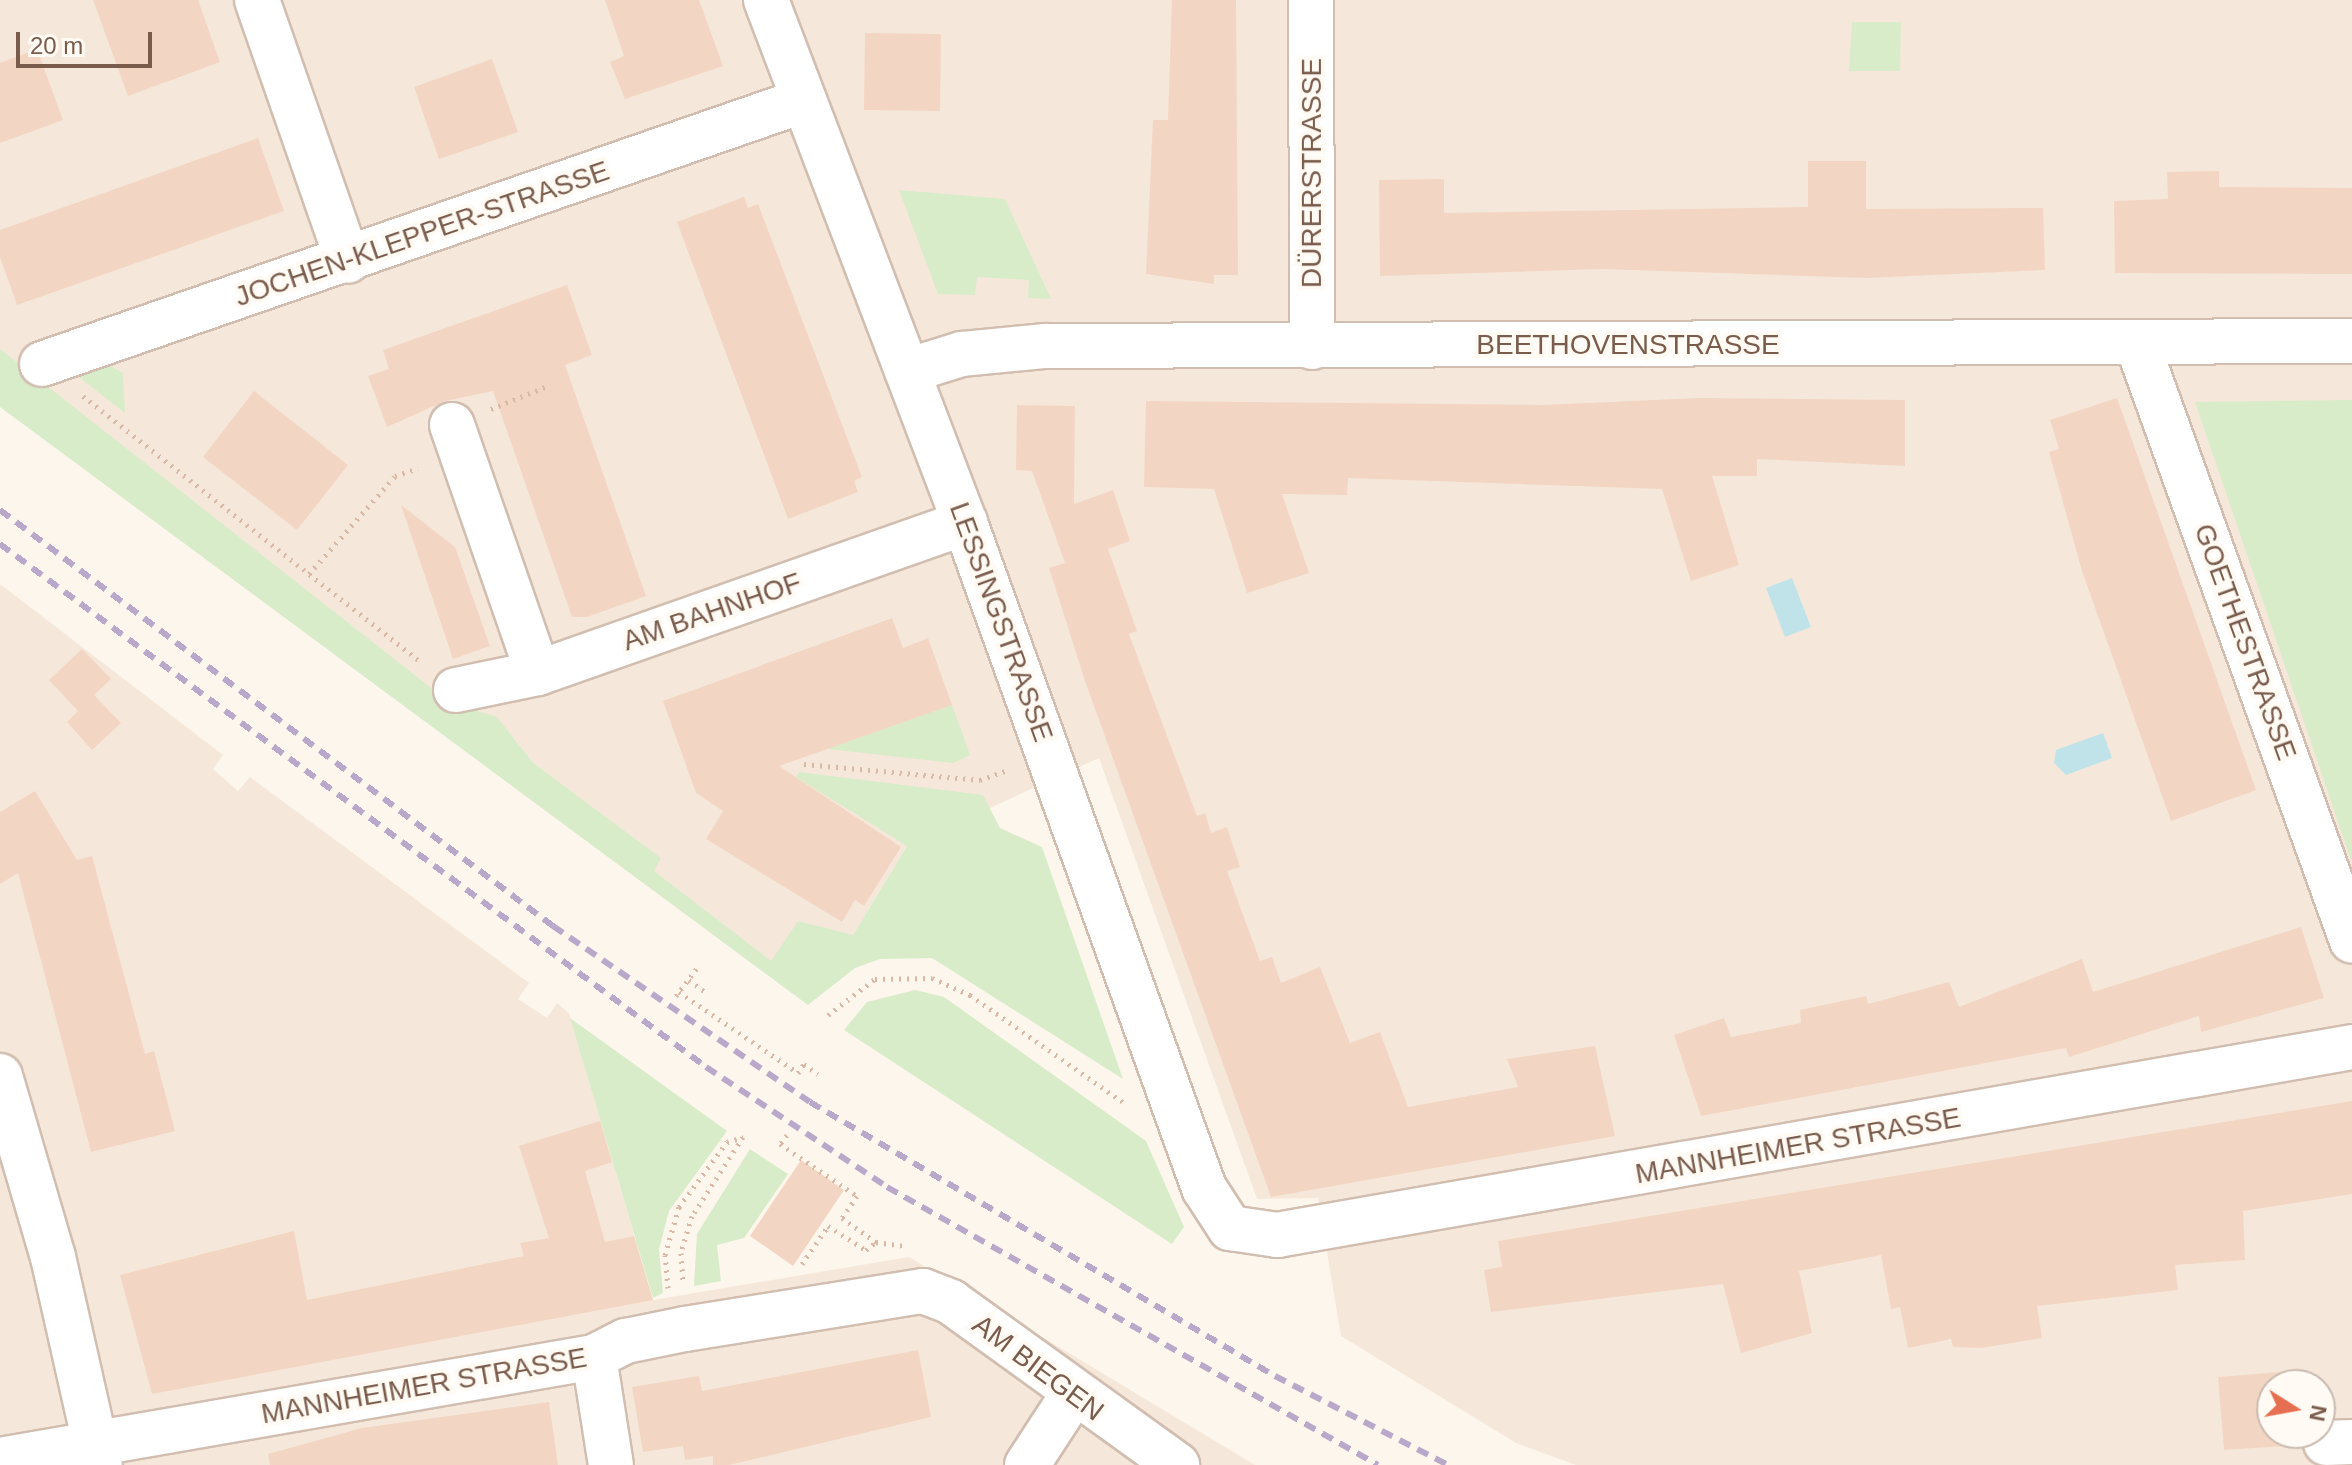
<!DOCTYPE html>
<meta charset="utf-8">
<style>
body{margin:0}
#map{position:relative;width:2352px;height:1465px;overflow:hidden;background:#fdf6ec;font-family:Helvetica,sans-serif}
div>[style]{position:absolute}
.residential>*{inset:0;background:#f5e8da}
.green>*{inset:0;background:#d8ecc9}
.water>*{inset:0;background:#bfe3e8}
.building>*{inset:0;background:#f3d5c3}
.path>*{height:5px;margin-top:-2.5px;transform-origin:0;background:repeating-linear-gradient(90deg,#d9b8a5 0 2px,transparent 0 8px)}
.roads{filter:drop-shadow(2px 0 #d1beb0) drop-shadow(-2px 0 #d1beb0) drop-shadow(0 2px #d1beb0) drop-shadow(0 -2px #d1beb0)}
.minor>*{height:44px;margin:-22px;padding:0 22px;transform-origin:22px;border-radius:22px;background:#fff}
.rail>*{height:6px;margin-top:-3px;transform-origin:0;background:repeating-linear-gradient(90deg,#b9a8c9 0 12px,transparent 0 20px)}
span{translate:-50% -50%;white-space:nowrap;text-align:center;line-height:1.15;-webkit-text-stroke:8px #fffaf3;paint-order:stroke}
.street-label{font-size:28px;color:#7a5c4d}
.north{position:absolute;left:2256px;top:1369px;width:80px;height:80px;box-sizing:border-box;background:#fffaf3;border:2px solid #cabbb1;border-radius:50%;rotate:101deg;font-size:22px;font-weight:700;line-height:32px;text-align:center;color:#7a5c4d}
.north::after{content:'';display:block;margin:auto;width:28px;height:36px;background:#e76f51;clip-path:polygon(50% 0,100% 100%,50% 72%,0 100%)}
.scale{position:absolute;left:16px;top:32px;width:136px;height:36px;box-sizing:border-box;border:4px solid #7a5c4d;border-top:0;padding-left:10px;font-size:24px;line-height:28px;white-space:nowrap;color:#7a5c4d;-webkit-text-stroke:6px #fffaf3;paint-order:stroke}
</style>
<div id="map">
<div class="residential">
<div style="clip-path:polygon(evenodd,0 0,2352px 0,2352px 1465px,1576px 1465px,1516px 1443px,1341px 1336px,1318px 1198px,1257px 1199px,1099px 758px,907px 846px,853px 935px,771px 962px,0 372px,0 0,2272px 1385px,2320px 1385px,2320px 1433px,2272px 1433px,2272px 1385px)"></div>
<div style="clip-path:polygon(0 584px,223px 755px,213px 769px,238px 791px,250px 777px,529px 983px,518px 999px,547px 1018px,557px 1003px,569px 1013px,653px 1300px,909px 1257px,1255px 1465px,0 1465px)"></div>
</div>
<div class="green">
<div style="clip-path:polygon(1852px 22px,1901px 22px,1900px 71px,1849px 71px)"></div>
<div style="clip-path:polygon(899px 190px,1005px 199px,1051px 299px,1028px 298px,1029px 280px,977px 277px,975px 295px,938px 294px)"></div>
<div style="clip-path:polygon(0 349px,449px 702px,497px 717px,533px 763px,661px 858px,654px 871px,771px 961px,798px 921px,853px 935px,907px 846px,796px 777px,799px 772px,983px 795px,1000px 828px,1042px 847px,1123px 1079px,932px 958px,880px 959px,855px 968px,808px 1005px,0 407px)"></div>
<div style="clip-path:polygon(107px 364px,123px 373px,125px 413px,71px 371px)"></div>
<div style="clip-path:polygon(2352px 400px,2352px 863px,2195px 402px)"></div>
<div style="clip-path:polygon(952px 705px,970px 755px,953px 763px,827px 749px)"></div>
<div style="clip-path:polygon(915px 990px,944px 997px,1146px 1141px,1184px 1227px,1172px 1244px,844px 1030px,867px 1002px)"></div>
<div style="clip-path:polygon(570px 1018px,727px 1131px,669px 1211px,659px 1249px,663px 1293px,653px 1298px)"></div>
<div style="clip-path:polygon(750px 1149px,788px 1174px,744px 1238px,717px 1245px,721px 1281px,694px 1286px,697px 1234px)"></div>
</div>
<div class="water">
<div style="clip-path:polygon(1792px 578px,1811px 627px,1785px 637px,1766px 588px)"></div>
<div style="clip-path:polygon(2103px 733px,2112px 758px,2066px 775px,2054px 763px,2056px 750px)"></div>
</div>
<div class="building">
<div style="clip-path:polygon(93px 0,198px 0,220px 62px,128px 96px)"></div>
<div style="clip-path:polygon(605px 0,699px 0,723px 66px,625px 99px,610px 62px,624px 56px)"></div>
<div style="clip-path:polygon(1172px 0,1236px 0,1238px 275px,1214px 275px,1214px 284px,1146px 274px,1153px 120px,1168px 120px)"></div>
<div style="clip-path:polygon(865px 33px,941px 34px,940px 111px,864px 110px)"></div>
<div style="clip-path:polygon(37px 49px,63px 120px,0 143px,0 63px)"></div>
<div style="clip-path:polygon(492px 59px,518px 132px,439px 159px,414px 87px)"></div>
<div style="clip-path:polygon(258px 138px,284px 211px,17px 305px,0 257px,0 230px)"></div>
<div style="clip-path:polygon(1808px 161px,1866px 161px,1866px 209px,2043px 208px,2045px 270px,1866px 278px,1601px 269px,1380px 276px,1379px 180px,1444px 179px,1444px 213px,1808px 207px)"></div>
<div style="clip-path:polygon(2219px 171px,2219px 187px,2352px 188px,2352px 274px,2115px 273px,2114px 201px,2168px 199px,2167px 172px)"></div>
<div style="clip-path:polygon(744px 197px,748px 208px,758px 204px,862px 477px,854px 481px,858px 492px,788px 519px,677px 222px)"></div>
<div style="clip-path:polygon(567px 285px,592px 355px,565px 365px,646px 596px,587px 617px,572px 617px,493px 391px,445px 401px,387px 427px,368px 376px,389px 369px,383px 350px)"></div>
<div style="clip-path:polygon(254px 391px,348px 465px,297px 530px,203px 457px)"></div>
<div style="clip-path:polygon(1697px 398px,1905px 400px,1905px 466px,1757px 459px,1757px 476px,1712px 476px,1739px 565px,1691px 581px,1662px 489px,1348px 478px,1347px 495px,1282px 494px,1309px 573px,1247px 593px,1214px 489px,1144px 487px,1146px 401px,1543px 405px)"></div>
<div style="clip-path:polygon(2117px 398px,2256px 790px,2171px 821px,2082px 571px,2049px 452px,2059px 449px,2050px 420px)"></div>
<div style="clip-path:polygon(1017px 405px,1075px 406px,1074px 504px,1113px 490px,1130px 541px,1108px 549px,1137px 631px,1129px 634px,1197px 816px,1205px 813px,1211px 833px,1227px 827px,1240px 867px,1227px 871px,1260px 961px,1272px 957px,1281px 983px,1320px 967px,1350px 1043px,1380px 1032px,1408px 1107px,1518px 1087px,1507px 1059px,1595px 1046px,1615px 1136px,1271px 1197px,1085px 681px,1049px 568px,1065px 563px,1032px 471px,1016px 470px)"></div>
<div style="clip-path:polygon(401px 505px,455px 547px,490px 646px,453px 659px)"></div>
<div style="clip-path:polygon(892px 618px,903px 648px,928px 638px,952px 705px,779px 766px,901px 847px,864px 906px,855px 900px,842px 922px,706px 839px,723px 811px,696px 793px,663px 701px)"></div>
<div style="clip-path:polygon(82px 649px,111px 679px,94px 695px,121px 723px,92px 750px,67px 722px,86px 703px,78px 711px,49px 680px)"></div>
<div style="clip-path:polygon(35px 791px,77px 860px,92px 856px,145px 1054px,154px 1051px,175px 1131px,91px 1152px,18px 873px,0 884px,0 812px)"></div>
<div style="clip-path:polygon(2301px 927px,2324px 998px,2201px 1032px,2199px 1016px,2069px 1057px,2066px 1048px,1701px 1116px,1674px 1035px,1724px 1018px,1731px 1037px,1801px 1023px,1800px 1010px,1866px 996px,1868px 1004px,1949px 982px,1959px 1007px,2082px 959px,2093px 992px)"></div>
<div style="clip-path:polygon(2352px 1101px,2352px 1194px,2243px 1211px,2245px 1260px,2175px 1265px,2178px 1290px,2037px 1306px,2042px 1338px,1981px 1348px,1953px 1347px,1951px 1339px,1908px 1348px,1900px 1307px,1891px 1309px,1881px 1255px,1799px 1271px,1812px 1333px,1741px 1353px,1723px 1284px,1491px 1312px,1484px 1270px,1502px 1267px,1498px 1241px)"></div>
<div style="clip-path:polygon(600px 1121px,612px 1162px,585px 1171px,605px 1242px,634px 1236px,653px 1300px,152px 1394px,120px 1275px,294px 1231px,307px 1300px,524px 1256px,520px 1243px,549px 1238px,519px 1146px)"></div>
<div style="clip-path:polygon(801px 1160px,844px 1190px,793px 1266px,750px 1236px)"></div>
<div style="clip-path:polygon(918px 1350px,931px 1417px,729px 1465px,713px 1465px,713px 1456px,685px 1460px,683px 1446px,643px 1452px,632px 1387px,699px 1376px,702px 1391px)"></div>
<div style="clip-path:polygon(2280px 1372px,2281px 1385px,2272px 1385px,2272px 1433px,2284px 1433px,2285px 1446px,2224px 1450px,2218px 1377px)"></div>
<div style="clip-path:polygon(549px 1402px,558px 1465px,270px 1465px,268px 1454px,362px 1428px)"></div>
</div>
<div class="path">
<div style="left:83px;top:396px;width:430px;rotate:38.2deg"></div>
<div style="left:491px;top:409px;width:64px;rotate:-22.1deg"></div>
<div style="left:309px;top:574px;width:130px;rotate:-48.7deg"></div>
<div style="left:395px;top:476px;width:24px;rotate:-19deg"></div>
<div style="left:804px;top:764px;width:177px;rotate:5.2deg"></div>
<div style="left:980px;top:780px;width:27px;rotate:-20deg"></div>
<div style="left:689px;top:980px;width:22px;rotate:36deg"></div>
<div style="left:679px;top:992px;width:144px;rotate:34.2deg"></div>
<div style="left:798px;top:1073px;width:11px;rotate:-56deg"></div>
<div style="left:804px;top:1064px;width:17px;rotate:36deg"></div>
<div style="left:676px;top:996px;width:35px;rotate:-53deg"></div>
<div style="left:828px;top:1015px;width:59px;rotate:-37.5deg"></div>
<div style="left:875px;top:979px;width:57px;rotate:-1deg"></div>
<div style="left:932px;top:978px;width:42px;rotate:24.1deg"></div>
<div style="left:970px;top:995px;width:187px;rotate:35deg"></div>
<div style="left:787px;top:1135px;width:11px;rotate:128deg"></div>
<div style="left:780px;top:1144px;width:93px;rotate:34deg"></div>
<div style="left:857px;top:1196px;width:27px;rotate:124deg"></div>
<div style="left:842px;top:1218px;width:42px;rotate:35.2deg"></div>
<div style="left:876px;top:1242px;width:28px;rotate:8deg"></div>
<div style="left:802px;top:1264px;width:46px;rotate:-55.6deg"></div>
<div style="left:828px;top:1226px;width:45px;rotate:32.3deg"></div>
<div style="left:866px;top:1250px;width:13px;rotate:-39deg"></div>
<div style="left:668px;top:1288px;width:33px;rotate:-95deg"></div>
<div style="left:665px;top:1255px;width:50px;rotate:-73.7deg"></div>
<div style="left:679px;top:1207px;width:81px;rotate:-53.6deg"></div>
<div style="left:727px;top:1142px;width:17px;rotate:-17deg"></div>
<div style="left:743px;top:1137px;width:94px;rotate:122.8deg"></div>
<div style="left:692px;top:1216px;width:39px;rotate:107deg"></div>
<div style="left:681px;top:1253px;width:31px;rotate:86deg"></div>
</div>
<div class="roads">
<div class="minor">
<div style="left:257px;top:0;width:276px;rotate:70.8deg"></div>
<div style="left:766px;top:0;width:560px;rotate:69.17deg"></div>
<div style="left:965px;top:523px;width:707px;rotate:70.23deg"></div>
<div style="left:1204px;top:1188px;width:48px;rotate:57deg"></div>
<div style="left:1230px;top:1228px;width:48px;rotate:8.5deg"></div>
<div style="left:1277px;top:1235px;width:1091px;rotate:-9.92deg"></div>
<div style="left:1311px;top:0;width:347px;rotate:89.8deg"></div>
<div style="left:2137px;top:343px;width:635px;rotate:70.22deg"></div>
<div style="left:42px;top:364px;width:804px;rotate:-19.09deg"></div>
<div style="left:907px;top:371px;width:58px;rotate:-17.2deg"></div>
<div style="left:962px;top:354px;width:83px;rotate:-5.5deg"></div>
<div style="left:1045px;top:346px;width:1307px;rotate:-0.22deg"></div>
<div style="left:452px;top:425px;width:262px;rotate:70.9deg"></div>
<div style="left:456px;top:690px;width:84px;rotate:-11.7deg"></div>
<div style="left:538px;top:673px;width:453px;rotate:-19.4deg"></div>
<div style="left:0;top:1076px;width:189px;rotate:73.7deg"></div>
<div style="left:53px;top:1257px;width:213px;rotate:77.3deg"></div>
<div style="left:594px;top:1357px;width:109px;rotate:81.1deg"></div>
<div style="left:2326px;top:1443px;width:26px;rotate:-2deg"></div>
<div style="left:0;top:1460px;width:603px;rotate:-9.84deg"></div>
<div style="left:594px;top:1357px;width:36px;rotate:-27deg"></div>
<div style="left:626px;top:1341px;width:60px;rotate:-11.5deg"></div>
<div style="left:685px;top:1329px;width:241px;rotate:-9.1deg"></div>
<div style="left:923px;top:1291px;width:30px;rotate:21deg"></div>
<div style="left:951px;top:1302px;width:279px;rotate:35.8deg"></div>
<div style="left:1027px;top:1465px;width:82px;rotate:-56.9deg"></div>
</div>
</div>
<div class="rail">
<div style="left:0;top:510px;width:692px;rotate:36.95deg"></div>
<div style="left:553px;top:926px;width:311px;rotate:34.4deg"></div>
<div style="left:810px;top:1102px;width:540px;rotate:30.51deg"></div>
<div style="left:1275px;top:1376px;width:195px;rotate:27.2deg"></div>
<div style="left:0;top:544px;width:879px;rotate:36.53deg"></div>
<div style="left:706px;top:1067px;width:217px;rotate:33.5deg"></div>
<div style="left:887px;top:1187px;width:564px;rotate:29.52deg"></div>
</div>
<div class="street-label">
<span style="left:1312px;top:173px;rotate:-90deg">DÜRERSTRASSE</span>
<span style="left:422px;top:234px;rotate:-19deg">JOCHEN-KLEPPER-STRASSE</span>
<span style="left:1628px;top:345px">BEETHOVENSTRASSE</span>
<span style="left:712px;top:612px;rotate:-19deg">AM BAHNHOF</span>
<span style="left:1001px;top:622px;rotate:70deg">LESSINGSTRASSE</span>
<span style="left:2245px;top:642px;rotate:70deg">GOETHESTRASSE</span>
<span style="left:1798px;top:1146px;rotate:-10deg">MANNHEIMER STRASSE</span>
<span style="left:1038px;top:1368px;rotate:37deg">AM BIEGEN</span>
<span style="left:424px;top:1386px;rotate:-10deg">MANNHEIMER STRASSE</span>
</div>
<div class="north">N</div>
<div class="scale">20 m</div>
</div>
